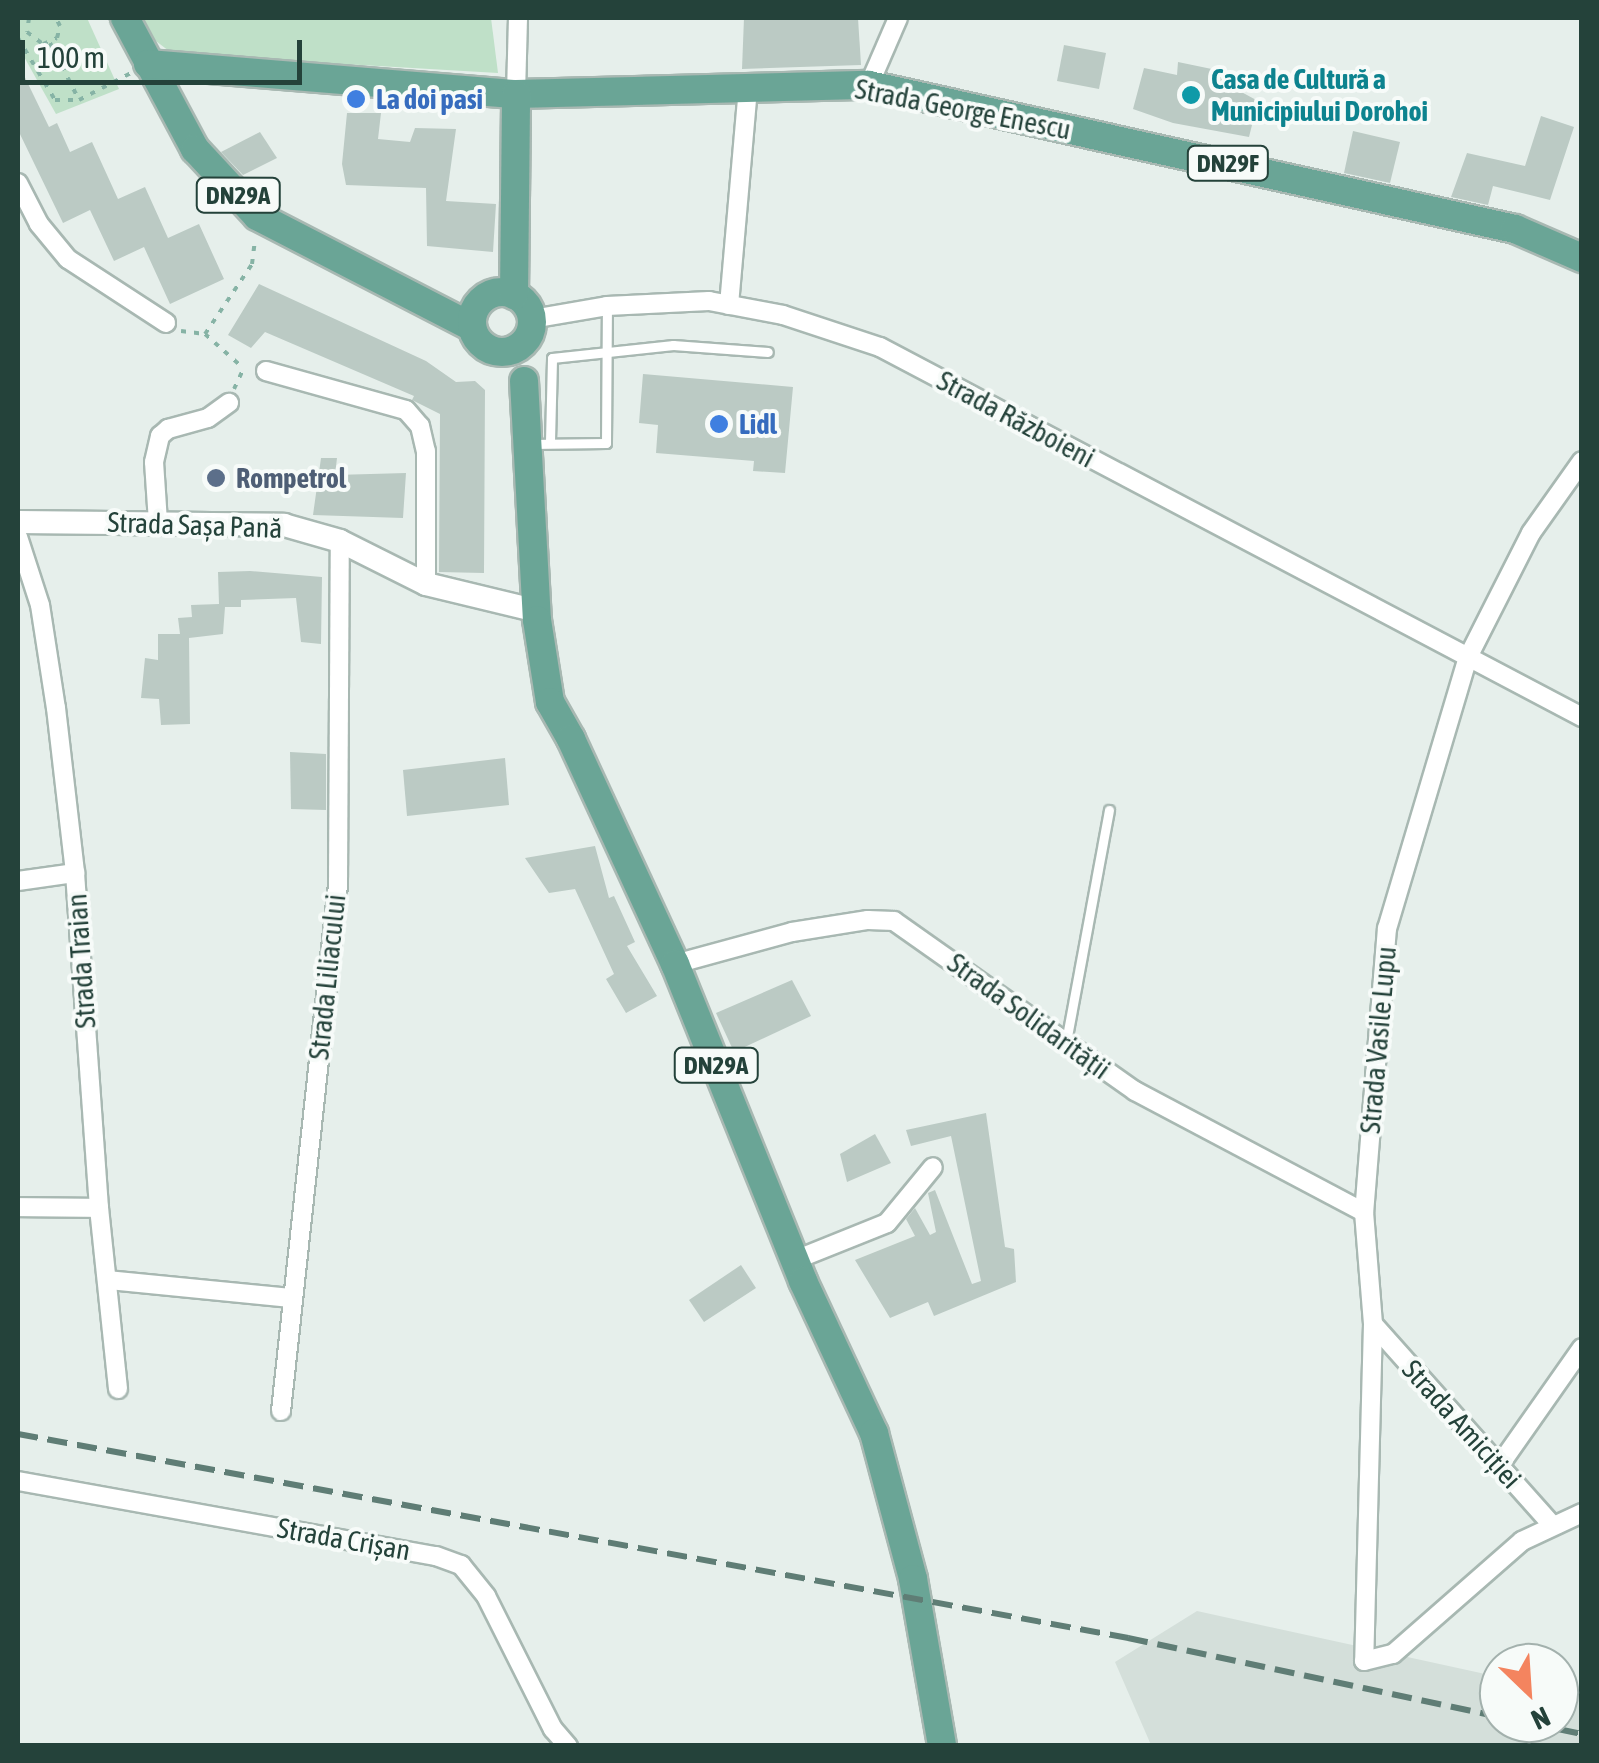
<!DOCTYPE html>
<meta charset="utf-8">
<style>
body{margin:0}
#map{position:relative;width:1599px;height:1763px;overflow:hidden;background:#e6efeb;font-family:"Asap Condensed",sans-serif}
div>[style]{position:absolute}
.built>*{inset:0;background:#d4dfda}
.green>*{inset:0;background:#bfe0c8}
.building>*{inset:0;background:#bbcac4}
.path>*{height:4px;margin-top:-2px;transform-origin:0;background:repeating-linear-gradient(90deg,#86b3a5 0 5px,transparent 0 13px)}
.roads{filter:drop-shadow(2px 0 #a8b8b2) drop-shadow(-2px 0 #a8b8b2) drop-shadow(0 2px #a8b8b2) drop-shadow(0 -2px #a8b8b2)}
.service>*{height:9px;margin:-4.5px;padding:0 4.5px;transform-origin:4.5px;border-radius:4.5px;background:#fff}
.minor>*{height:18px;margin:-9px;padding:0 9px;transform-origin:9px;border-radius:9px;background:#fff}
.tertiary>*{height:22px;margin:-11px;padding:0 11px;transform-origin:11px;border-radius:11px;background:#fff}
.primary>*{height:28px;margin:-14px;padding:0 14px;transform-origin:14px;border-radius:14px;background:#6aa596}
.primary>.ring{margin:-14px;padding:0;box-sizing:content-box;background:none;border:28px solid #6aa596;border-radius:50%}
.rail>*{height:6px;margin-top:-3px;transform-origin:0;background:repeating-linear-gradient(90deg,#5f7d75 0 20px,transparent 0 30px)}
.dots>*{width:28px;height:28px;translate:-50% -50%;box-sizing:border-box;border:5px solid #f7fbf9;border-radius:50%}
span{translate:-50% -50%;white-space:nowrap;text-align:center;line-height:1.15;-webkit-text-stroke:8px #f7fbf9;paint-order:stroke}
.shield-label span{padding:2px 8px;background:#f7fbf9;border:2px solid;border-radius:8px;-webkit-text-stroke-width:0}
.shield-label{font-size:25px;color:#24423a;font-weight:700}
.culture-label{font-size:28px;color:#0d838f;font-weight:700}
.left{translate:0 -50%;text-align:left}
.shop-label{font-size:28px;color:#366cbe;font-weight:700}
.street-label{font-size:28px;color:#24423a}
.service-label{font-size:28px;color:#4e5e75;font-weight:700}
.frame{position:absolute;inset:0;border:20px solid #24423a;pointer-events:none}
.north{position:absolute;left:1479px;top:1643px;width:100px;height:100px;box-sizing:border-box;background:#f7fbf9;border:2px solid #a3b1ad;border-radius:50%;rotate:155deg;font-size:28px;font-weight:700;line-height:40px;text-align:center;color:#24423a}
.north::after{content:'';display:block;margin:auto;width:35px;height:45px;background:#f4845f;clip-path:polygon(50% 0,100% 100%,50% 72%,0 100%)}
.scale{position:absolute;left:20px;top:40px;width:282px;height:45px;box-sizing:border-box;border:5px solid #24423a;border-top:0;padding-left:12px;font-size:30px;line-height:35px;white-space:nowrap;color:#24423a;-webkit-text-stroke:8px #f7fbf9;paint-order:stroke}
</style>
<div id="map">
<div class="built">
<div style="clip-path:polygon(1197px 1611px,1499px 1677px,1499px 1723px,1559px 1723px,1559px 1690px,1581px 1695px,1581px 1745px,1151px 1745px,1115px 1662px)"></div>
</div>
<div class="green">
<div style="clip-path:polygon(18px 18px,87px 18px,119px 89px,56px 114px,18px 46px)"></div>
<div style="clip-path:polygon(136px 18px,491px 18px,498px 73px,173px 54px,140px 29px)"></div>
</div>
<div class="building">
<div style="clip-path:polygon(744px 18px,858px 18px,861px 65px,742px 69px)"></div>
<div style="clip-path:polygon(1064px 45px,1106px 53px,1099px 89px,1057px 81px)"></div>
<div style="clip-path:polygon(1178px 62px,1231px 73px,1234px 88px,1258px 101px,1249px 137px,1173px 123px,1133px 109px,1144px 68px,1177px 75px)"></div>
<div style="clip-path:polygon(18px 63px,49px 127px,57px 123px,70px 152px,92px 142px,118px 199px,145px 187px,168px 238px,199px 224px,224px 279px,170px 304px,144px 247px,114px 261px,90px 210px,63px 223px,18px 130px)"></div>
<div style="clip-path:polygon(347px 113px,381px 113px,378px 139px,410px 142px,415px 128px,456px 129px,446px 201px,496px 204px,493px 252px,427px 246px,426px 188px,346px 185px,342px 164px)"></div>
<div style="clip-path:polygon(1541px 116px,1574px 127px,1550px 200px,1493px 186px,1488px 205px,1451px 197px,1467px 153px,1525px 166px)"></div>
<div style="clip-path:polygon(1353px 131px,1400px 142px,1390px 183px,1344px 173px)"></div>
<div style="clip-path:polygon(260px 132px,277px 158px,243px 175px,221px 152px)"></div>
<div style="clip-path:polygon(259px 284px,426px 361px,456px 382px,475px 381px,485px 390px,484px 573px,439px 572px,440px 414px,412px 400px,414px 396px,265px 332px,251px 348px,228px 335px)"></div>
<div style="clip-path:polygon(643px 374px,793px 387px,785px 473px,753px 471px,754px 461px,656px 453px,658px 425px,639px 423px)"></div>
<div style="clip-path:polygon(321px 458px,337px 458px,335px 475px,406px 473px,403px 518px,313px 515px)"></div>
<div style="clip-path:polygon(250px 571px,322px 577px,321px 644px,301px 642px,296px 598px,241px 600px,241px 607px,225px 607px,223px 634px,189px 638px,190px 724px,161px 725px,159px 699px,141px 698px,145px 658px,158px 660px,158px 634px,180px 634px,178px 618px,192px 617px,191px 605px,219px 604px,218px 572px)"></div>
<div style="clip-path:polygon(290px 752px,326px 754px,326px 810px,291px 809px)"></div>
<div style="clip-path:polygon(505px 758px,509px 805px,407px 816px,403px 770px)"></div>
<div style="clip-path:polygon(595px 846px,609px 898px,614px 896px,635px 942px,627px 946px,657px 996px,626px 1013px,606px 979px,614px 974px,575px 889px,549px 893px,525px 858px)"></div>
<div style="clip-path:polygon(792px 980px,811px 1016px,734px 1052px,716px 1013px)"></div>
<div style="clip-path:polygon(986px 1113px,1005px 1247px,1014px 1249px,1016px 1282px,934px 1316px,928px 1302px,890px 1318px,855px 1260px,915px 1236px,906px 1219px,915px 1208px,930px 1235px,936px 1232px,928px 1193px,935px 1190px,972px 1284px,981px 1281px,951px 1136px,911px 1146px,906px 1130px)"></div>
<div style="clip-path:polygon(875px 1134px,891px 1163px,847px 1182px,840px 1154px)"></div>
<div style="clip-path:polygon(741px 1265px,756px 1288px,704px 1322px,689px 1300px)"></div>
</div>
<div class="path">
<div style="left:29px;top:18px;width:14px;rotate:98deg"></div>
<div style="left:27px;top:32px;width:20px;rotate:37deg"></div>
<div style="left:43px;top:44px;width:15px;rotate:-23deg"></div>
<div style="left:57px;top:38px;width:12px;rotate:-76deg"></div>
<div style="left:60px;top:26px;width:9px;rotate:-117deg"></div>
<div style="left:18px;top:38px;width:72px;rotate:59.2deg"></div>
<div style="left:55px;top:100px;width:24px"></div>
<div style="left:79px;top:100px;width:59px;rotate:-27.4deg"></div>
<div style="left:50px;top:43px;width:64px;rotate:63deg"></div>
<div style="left:181px;top:331px;width:24px;rotate:7deg"></div>
<div style="left:205px;top:334px;width:50px;rotate:41.7deg"></div>
<div style="left:205px;top:334px;width:84px;rotate:-56.1deg"></div>
<div style="left:252px;top:264px;width:26px;rotate:-83deg"></div>
<div style="left:234px;top:389px;width:23px;rotate:-65deg"></div>
</div>
<div class="roads">
<div class="service">
<div style="left:550px;top:441px;width:83px;rotate:-88.6deg"></div>
<div style="left:552px;top:358px;width:122px;rotate:-6.1deg"></div>
<div style="left:673px;top:345px;width:95px;rotate:4.2deg"></div>
<div style="left:531px;top:444px;width:75px;rotate:-0.8deg"></div>
<div style="left:606px;top:443px;width:137px;rotate:-89.6deg"></div>
<div style="left:1066px;top:1042px;width:236px;rotate:-79.5deg"></div>
</div>
<div class="minor">
<div style="left:869px;top:85px;width:73px;rotate:-66.6deg"></div>
<div style="left:516px;top:94px;width:76px;rotate:-88.5deg"></div>
<div style="left:18px;top:183px;width:46px;rotate:62.9deg"></div>
<div style="left:39px;top:224px;width:45px;rotate:50.4deg"></div>
<div style="left:68px;top:259px;width:117px;rotate:33.1deg"></div>
<div style="left:729px;top:305px;width:218px;rotate:-85deg"></div>
<div style="left:532px;top:319px;width:76px;rotate:-9.8deg"></div>
<div style="left:607px;top:306px;width:102px;rotate:-2.8deg"></div>
<div style="left:709px;top:301px;width:75px;rotate:10.7deg"></div>
<div style="left:783px;top:315px;width:102px;rotate:18.3deg"></div>
<div style="left:880px;top:347px;width:794px;rotate:27.79deg"></div>
<div style="left:266px;top:371px;width:145px;rotate:15.6deg"></div>
<div style="left:406px;top:410px;width:21px;rotate:49deg"></div>
<div style="left:420px;top:426px;width:26px;rotate:77deg"></div>
<div style="left:426px;top:451px;width:133px;rotate:90deg"></div>
<div style="left:1582px;top:461px;width:88px;rotate:125.3deg"></div>
<div style="left:1531px;top:533px;width:139px;rotate:116.9deg"></div>
<div style="left:1468px;top:657px;width:283px;rotate:106.6deg"></div>
<div style="left:1387px;top:928px;width:285px;rotate:94.6deg"></div>
<div style="left:1364px;top:1212px;width:112px;rotate:85.4deg"></div>
<div style="left:1373px;top:1324px;width:337px;rotate:91.5deg"></div>
<div style="left:1364px;top:1661px;width:30px;rotate:-14deg"></div>
<div style="left:1393px;top:1654px;width:171px;rotate:-41.2deg"></div>
<div style="left:1522px;top:1541px;width:66px;rotate:-25deg"></div>
<div style="left:158px;top:522px;width:60px;rotate:-93.8deg"></div>
<div style="left:154px;top:462px;width:27px;rotate:-77deg"></div>
<div style="left:160px;top:436px;width:11px;rotate:-41deg"></div>
<div style="left:168px;top:429px;width:41px;rotate:-15.4deg"></div>
<div style="left:208px;top:418px;width:26px;rotate:-36deg"></div>
<div style="left:18px;top:537px;width:71px;rotate:72.1deg"></div>
<div style="left:40px;top:605px;width:104px;rotate:81.2deg"></div>
<div style="left:56px;top:708px;width:166px;rotate:83.4deg"></div>
<div style="left:75px;top:873px;width:336px;rotate:85.9deg"></div>
<div style="left:99px;top:1208px;width:182px;rotate:84deg"></div>
<div style="left:18px;top:881px;width:58px;rotate:-8deg"></div>
<div style="left:675px;top:964px;width:121px;rotate:-15.3deg"></div>
<div style="left:792px;top:932px;width:77px;rotate:-9deg"></div>
<div style="left:868px;top:920px;width:26px;rotate:2deg"></div>
<div style="left:894px;top:921px;width:295px;rotate:35.2deg"></div>
<div style="left:1135px;top:1091px;width:259px;rotate:27.9deg"></div>
<div style="left:18px;top:1207px;width:81px;rotate:0.7deg"></div>
<div style="left:795px;top:1260px;width:99px;rotate:-21.9deg"></div>
<div style="left:887px;top:1223px;width:72px;rotate:-50.6deg"></div>
<div style="left:108px;top:1280px;width:185px;rotate:5.6deg"></div>
<div style="left:1373px;top:1324px;width:268px;rotate:48.3deg"></div>
<div style="left:281px;top:1411px;width:529px;rotate:-83.82deg"></div>
<div style="left:338px;top:885px;width:344px;rotate:-89.7deg"></div>
<div style="left:1499px;top:1466px;width:144px;rotate:-54.9deg"></div>
<div style="left:18px;top:1481px;width:425px;rotate:10.2deg"></div>
<div style="left:436px;top:1556px;width:27px;rotate:20deg"></div>
<div style="left:461px;top:1565px;width:40px;rotate:51deg"></div>
<div style="left:486px;top:1596px;width:149px;rotate:63.3deg"></div>
<div style="left:553px;top:1729px;width:23px;rotate:49deg"></div>
</div>
<div class="tertiary">
<div style="left:18px;top:522px;width:266px;rotate:0.6deg"></div>
<div style="left:284px;top:525px;width:58px;rotate:15.9deg"></div>
<div style="left:340px;top:541px;width:96px;rotate:26.6deg"></div>
<div style="left:426px;top:584px;width:115px;rotate:13.6deg"></div>
</div>
<div class="primary">
<div style="left:125px;top:18px;width:149px;rotate:61.9deg"></div>
<div style="left:195px;top:149px;width:91px;rotate:47.2deg"></div>
<div style="left:257px;top:216px;width:242px;rotate:27.3deg"></div>
<div style="left:148px;top:64px;width:369px;rotate:4.7deg"></div>
<div style="left:516px;top:94px;width:353px;rotate:-1.5deg"></div>
<div style="left:869px;top:85px;width:662px;rotate:12.57deg"></div>
<div style="left:1515px;top:229px;width:73px;rotate:23.4deg"></div>
<div class="ring" style="left:472px;top:292px;width:32px;height:32px"></div>
<div style="left:514px;top:295px;width:201px;rotate:-89.4deg"></div>
<div style="left:524px;top:381px;width:239px;rotate:86.9deg"></div>
<div style="left:537px;top:620px;width:83px;rotate:81deg"></div>
<div style="left:550px;top:702px;width:43px;rotate:60.4deg"></div>
<div style="left:571px;top:739px;width:248px;rotate:65.2deg"></div>
<div style="left:675px;top:964px;width:342px;rotate:68deg"></div>
<div style="left:803px;top:1281px;width:168px;rotate:65deg"></div>
<div style="left:874px;top:1433px;width:151px;rotate:75deg"></div>
<div style="left:913px;top:1579px;width:169px;rotate:80.1deg"></div>
</div>
</div>
<div class="rail">
<div style="left:18px;top:1434px;width:1129px;rotate:10.41deg"></div>
<div style="left:1128px;top:1638px;width:379px;rotate:12deg"></div>
<div style="left:1529px;top:1723px;width:54px;rotate:11.7deg"></div>
</div>
<div class="dots">
<div style="left:1191px;top:95px;background:#0f9aa8"></div>
<div style="left:356px;top:99px;background:#3f7fe0"></div>
<div style="left:719px;top:424px;background:#3f7fe0"></div>
<div style="left:216px;top:478px;background:#5c6f8a"></div>
</div>
<div class="shield-label">
<span style="left:1228px;top:163px">DN29F</span>
<span style="left:238px;top:195px">DN29A</span>
<span style="left:716px;top:1065px">DN29A</span>
</div>
<div class="culture-label">
<span class="left" style="left:1211px;top:95px">Casa de Cultură a<br>Municipiului Dorohoi</span>
</div>
<div class="shop-label">
<span class="left" style="left:376px;top:99px">La doi pasi</span>
<span class="left" style="left:739px;top:424px">Lidl</span>
</div>
<div class="street-label">
<span style="left:963px;top:109px;rotate:11deg">Strada George Enescu</span>
<span style="left:1016px;top:419px;rotate:28deg">Strada Războieni</span>
<span style="left:195px;top:525px;rotate:2deg">Strada Sașa Pană</span>
<span style="left:81px;top:961px;rotate:-94deg">Strada Traian</span>
<span style="left:327px;top:977px;rotate:-84deg">Strada Liliacului</span>
<span style="left:1029px;top:1016px;rotate:36deg">Strada Solidarității</span>
<span style="left:1378px;top:1040px;rotate:-85deg">Strada Vasile Lupu</span>
<span style="left:1462px;top:1424px;rotate:48deg">Strada Amiciției</span>
<span style="left:344px;top:1539px;rotate:10deg">Strada Crișan</span>
</div>
<div class="service-label">
<span class="left" style="left:236px;top:478px">Rompetrol</span>
</div>
<div class="frame"></div>
<div class="north">N</div>
<div class="scale">100 m</div>
</div>
